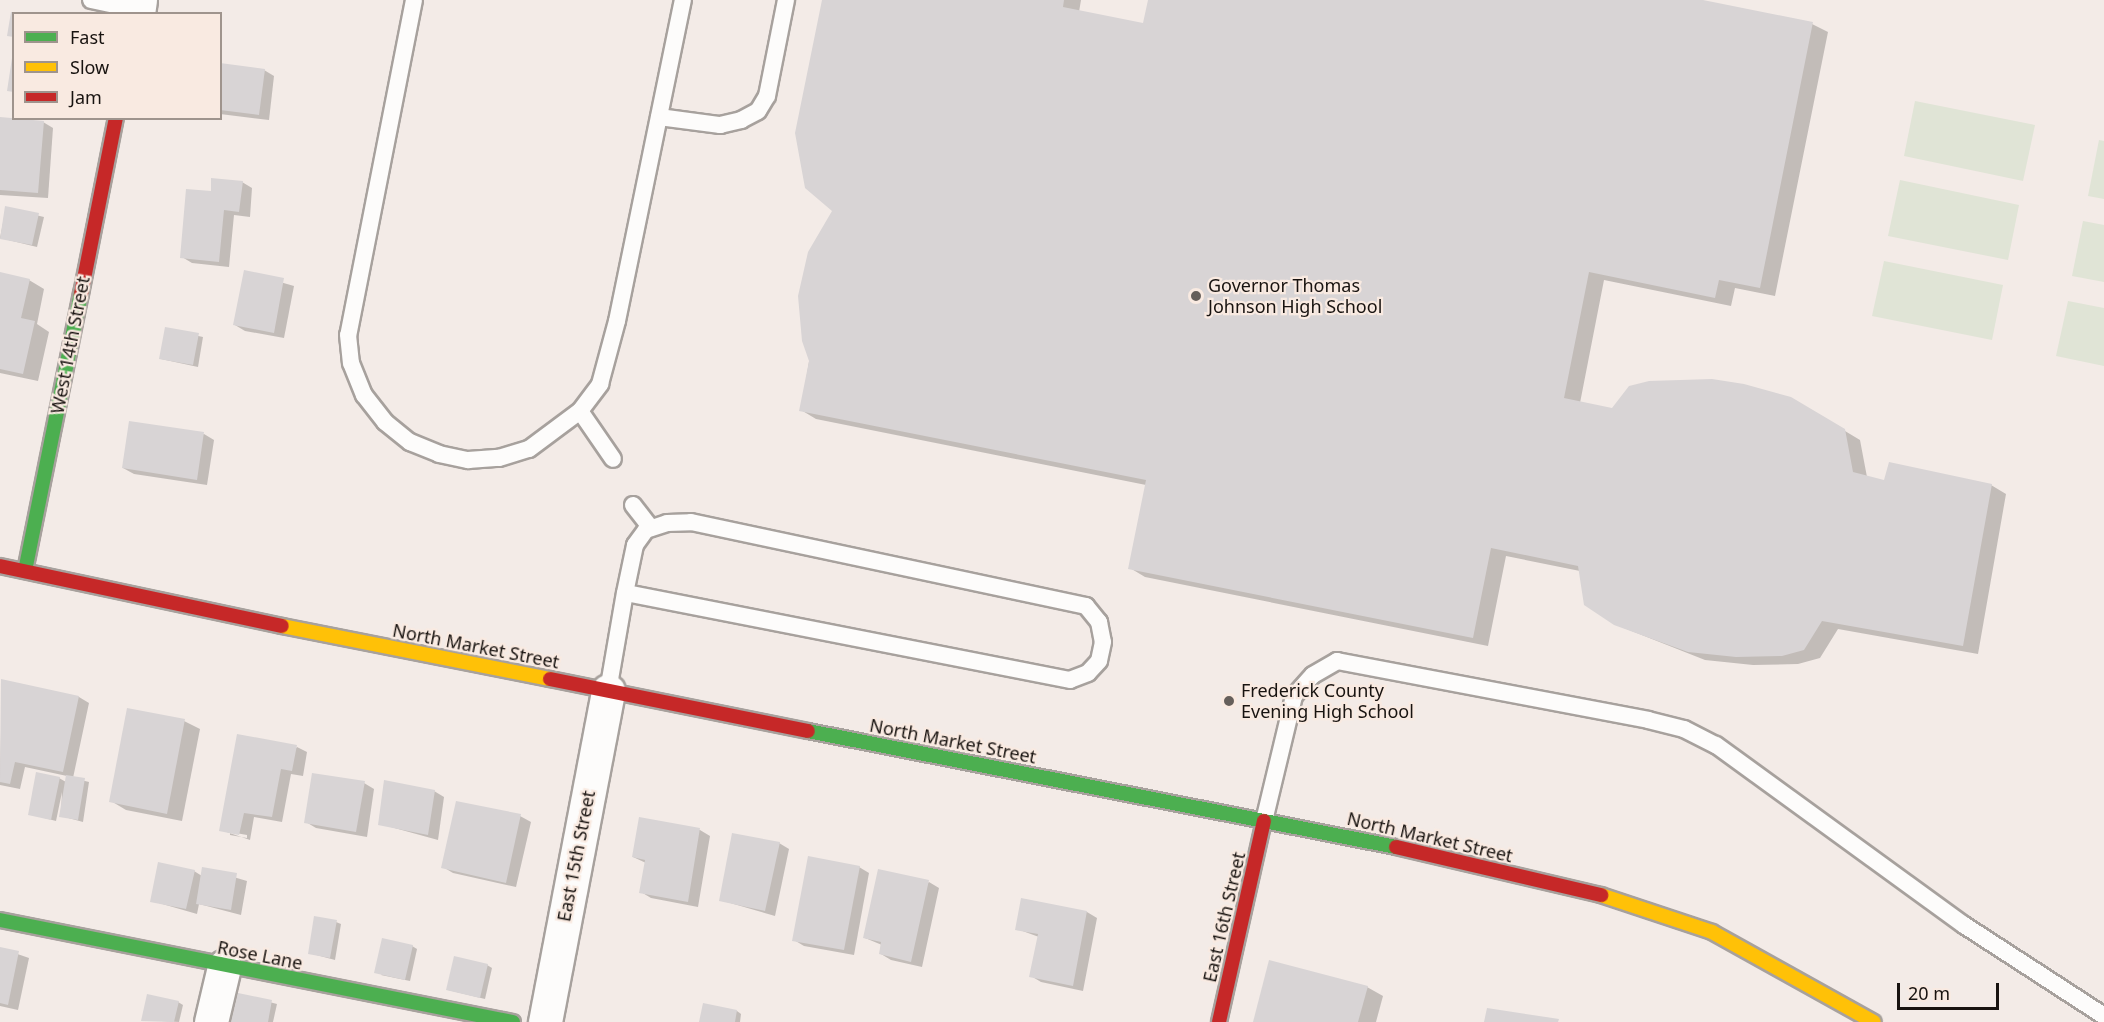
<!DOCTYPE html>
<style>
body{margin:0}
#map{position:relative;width:2104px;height:1022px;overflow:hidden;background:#f3ebe7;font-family:"Noto Sans",sans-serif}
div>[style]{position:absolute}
.green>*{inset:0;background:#e0e4d6}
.shadow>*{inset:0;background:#0003}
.building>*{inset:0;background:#d8d4d5}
.roads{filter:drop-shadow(2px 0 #a7a19d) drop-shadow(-2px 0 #a7a19d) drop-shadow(0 2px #a7a19d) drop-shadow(0 -2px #a7a19d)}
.lane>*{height:16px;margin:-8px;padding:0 8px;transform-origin:8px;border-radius:8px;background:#fdfcfb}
.street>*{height:33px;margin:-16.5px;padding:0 16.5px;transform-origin:16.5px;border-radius:16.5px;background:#fdfcfb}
.fast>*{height:14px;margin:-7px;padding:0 7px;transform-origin:7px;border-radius:7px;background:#4caf50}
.slow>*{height:14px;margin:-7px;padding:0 7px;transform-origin:7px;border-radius:7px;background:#ffc107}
.jam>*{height:14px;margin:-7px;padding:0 7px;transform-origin:7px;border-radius:7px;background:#c62828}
.dots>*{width:16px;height:16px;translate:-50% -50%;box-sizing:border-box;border:3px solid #f9eae1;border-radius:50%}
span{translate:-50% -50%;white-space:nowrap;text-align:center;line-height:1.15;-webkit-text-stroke:4.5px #f9eae1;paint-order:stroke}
.poi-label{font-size:18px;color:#181310}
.left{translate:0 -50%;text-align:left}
.street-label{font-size:18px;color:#181310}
.legend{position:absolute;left:12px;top:12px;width:210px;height:108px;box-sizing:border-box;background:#f9eae1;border:2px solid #9f948d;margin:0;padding:8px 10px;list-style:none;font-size:18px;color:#181310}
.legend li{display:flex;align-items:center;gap:12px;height:30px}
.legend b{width:30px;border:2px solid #9f948d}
.scale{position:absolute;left:1897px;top:983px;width:102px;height:27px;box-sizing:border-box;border:3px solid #181310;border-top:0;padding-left:8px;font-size:18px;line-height:21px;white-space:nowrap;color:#181310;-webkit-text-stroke:4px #f9eae1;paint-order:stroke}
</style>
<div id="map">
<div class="green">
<div style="clip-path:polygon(1915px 101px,2035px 125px,2023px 181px,1904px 156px)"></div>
<div style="clip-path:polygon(2099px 140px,2104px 141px,2104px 199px,2088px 196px)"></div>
<div style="clip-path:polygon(1900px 180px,2019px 205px,2008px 260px,1888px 236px)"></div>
<div style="clip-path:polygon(2083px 221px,2104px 225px,2104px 282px,2072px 276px)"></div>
<div style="clip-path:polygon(1884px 261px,2003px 285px,1992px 340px,1872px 316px)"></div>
<div style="clip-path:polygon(2068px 301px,2104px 308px,2104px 366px,2056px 356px)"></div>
</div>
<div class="shadow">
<div style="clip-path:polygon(823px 0,1081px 0,1079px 12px,1145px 25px,1149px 0,1695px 0,1812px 24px,1828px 32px,1775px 296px,1735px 288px,1731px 306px,1604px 280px,1580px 403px,1612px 409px,1790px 398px,1860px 440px,1867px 477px,1885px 482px,1991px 485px,2006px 494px,1978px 654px,1838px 629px,1820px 658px,1798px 664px,1753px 665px,1705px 660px,1614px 624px,1580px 571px,1506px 556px,1488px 646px,1145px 577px,1130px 568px,1146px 485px,816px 419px,801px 410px,834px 211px)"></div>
<div style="clip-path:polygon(220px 65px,264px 70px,274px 76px,269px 120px,220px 114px)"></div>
<div style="clip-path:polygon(0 119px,43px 122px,53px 128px,48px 198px,0 195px)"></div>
<div style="clip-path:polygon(242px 182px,252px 188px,250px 217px,234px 215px,229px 267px,192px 263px,182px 257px,212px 192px)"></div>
<div style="clip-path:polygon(6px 208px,44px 217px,37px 247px,0 238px)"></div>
<div style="clip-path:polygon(245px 272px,294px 286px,284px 338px,245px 331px,235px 325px)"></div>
<div style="clip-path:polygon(0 274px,29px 280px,44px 289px,37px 324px,49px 332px,38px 381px,0 373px)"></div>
<div style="clip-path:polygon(166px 329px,203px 337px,198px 367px,161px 359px)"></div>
<div style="clip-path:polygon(204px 434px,214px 440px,207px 485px,134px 474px,123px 468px)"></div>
<div style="clip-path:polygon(2px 681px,79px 697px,89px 703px,73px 778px,89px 782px,83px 822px,61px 816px,62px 792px,56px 821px,29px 814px,59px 778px,66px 782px,67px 776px,25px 767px,20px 789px,0 785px)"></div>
<div style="clip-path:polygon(184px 721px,200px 729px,182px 821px,126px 810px,111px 801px)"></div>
<div style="clip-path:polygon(evenodd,297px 747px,307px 752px,303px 776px,291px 774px,282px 822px,254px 817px,250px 840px,221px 830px,297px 747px,230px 832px,247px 835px,247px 838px,230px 835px,230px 832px)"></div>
<div style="clip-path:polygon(364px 783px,374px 789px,367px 837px,316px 828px,306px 822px)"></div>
<div style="clip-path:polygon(434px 791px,444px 797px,438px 840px,380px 824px)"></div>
<div style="clip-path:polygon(520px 816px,531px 822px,516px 887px,453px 873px,443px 867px)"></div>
<div style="clip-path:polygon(640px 819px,700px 830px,710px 836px,698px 907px,651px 898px,641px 892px,646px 863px,633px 857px)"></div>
<div style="clip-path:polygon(779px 843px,789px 849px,775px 916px,720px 900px)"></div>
<div style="clip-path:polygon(859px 867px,869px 873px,854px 955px,804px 946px,794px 940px)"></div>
<div style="clip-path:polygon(203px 868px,247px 881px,241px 915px,199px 904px,197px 914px,152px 901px,194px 871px,202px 876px)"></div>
<div style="clip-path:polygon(929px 882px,939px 888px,922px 967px,891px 960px,881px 954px,882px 945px,865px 938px)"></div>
<div style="clip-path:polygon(1023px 899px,1087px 912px,1097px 918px,1083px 991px,1041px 982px,1031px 976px,1039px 937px,1017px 929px)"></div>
<div style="clip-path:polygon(336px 922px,341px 924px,335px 960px,309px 953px)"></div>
<div style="clip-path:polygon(412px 946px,417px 949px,410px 981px,381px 975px)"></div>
<div style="clip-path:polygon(0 948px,29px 958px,18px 1010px,0 1006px)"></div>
<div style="clip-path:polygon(487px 965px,492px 968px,485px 999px,448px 990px)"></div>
<div style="clip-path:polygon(1367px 987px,1383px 996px,1376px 1022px,1255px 1022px)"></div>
<div style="clip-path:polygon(239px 994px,277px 1004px,273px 1022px,233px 1022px)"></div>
<div style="clip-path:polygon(178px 1002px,183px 1005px,179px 1022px,143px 1020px)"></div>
<div style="clip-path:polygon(737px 1011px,741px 1014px,740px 1022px,701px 1022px)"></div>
</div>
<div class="building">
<div style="clip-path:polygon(822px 0,1064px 0,1063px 7px,1143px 23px,1148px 0,1703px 0,1813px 22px,1760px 288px,1719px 280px,1715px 298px,1589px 272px,1564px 398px,1612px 408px,1629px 386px,1649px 381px,1712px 379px,1744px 384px,1791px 397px,1845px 429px,1853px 472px,1884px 480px,1889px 462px,1992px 484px,1963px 646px,1822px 621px,1804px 650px,1782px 656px,1736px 657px,1688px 652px,1614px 625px,1584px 605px,1578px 566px,1491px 548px,1473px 638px,1128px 569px,1146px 480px,799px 411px,809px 361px,802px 341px,798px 296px,808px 252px,832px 211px,805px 188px,795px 133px)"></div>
<div style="clip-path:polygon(11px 12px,14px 12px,14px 37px,7px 36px)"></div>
<div style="clip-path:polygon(12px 58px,14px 58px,14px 92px,7px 91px)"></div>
<div style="clip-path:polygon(220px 63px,265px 69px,259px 115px,220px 110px)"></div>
<div style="clip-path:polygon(0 117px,44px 121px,38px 193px,0 190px)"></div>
<div style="clip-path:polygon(211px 178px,243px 181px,239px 212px,224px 210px,219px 262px,180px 258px,186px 189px,211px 191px)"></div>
<div style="clip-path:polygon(5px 206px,39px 213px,32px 245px,0 239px)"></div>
<div style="clip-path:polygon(244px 270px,284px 278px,274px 333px,233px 325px)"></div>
<div style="clip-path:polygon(0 272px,30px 279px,21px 318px,35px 321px,23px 374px,0 369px)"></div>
<div style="clip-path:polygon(165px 327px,199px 333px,193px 365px,159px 359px)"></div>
<div style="clip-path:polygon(129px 421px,204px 432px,197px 480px,122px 468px)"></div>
<div style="clip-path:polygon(1px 679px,79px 696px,63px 772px,15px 762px,10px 784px,0 782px)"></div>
<div style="clip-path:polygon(127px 708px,185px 719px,167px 814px,109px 802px)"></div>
<div style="clip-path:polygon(237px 734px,297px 745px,292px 771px,281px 769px,272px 817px,244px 813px,239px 835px,219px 831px)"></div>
<div style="clip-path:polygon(36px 772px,60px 777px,51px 820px,28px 815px)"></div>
<div style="clip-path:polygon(312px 773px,365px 781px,356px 832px,304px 823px)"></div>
<div style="clip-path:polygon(66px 775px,85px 778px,78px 820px,59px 817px)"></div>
<div style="clip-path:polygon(384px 780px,435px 790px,428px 835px,378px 825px)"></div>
<div style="clip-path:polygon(456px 801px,521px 814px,506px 883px,441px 868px)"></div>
<div style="clip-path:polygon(639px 817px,700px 828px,688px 902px,639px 893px,645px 860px,632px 857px)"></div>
<div style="clip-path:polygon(732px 833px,780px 842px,765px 911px,719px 901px)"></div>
<div style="clip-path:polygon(808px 856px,860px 866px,844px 950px,792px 941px)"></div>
<div style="clip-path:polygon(158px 862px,195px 870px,186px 909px,150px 902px)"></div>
<div style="clip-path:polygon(202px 867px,237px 873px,231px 910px,196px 904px)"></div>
<div style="clip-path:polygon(878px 869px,929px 880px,911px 962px,879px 954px,881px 942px,863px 938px)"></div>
<div style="clip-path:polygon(1021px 898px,1087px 911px,1073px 986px,1029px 977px,1038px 934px,1015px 930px)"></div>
<div style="clip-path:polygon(314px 916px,337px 920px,330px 958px,308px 954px)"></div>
<div style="clip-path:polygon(382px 938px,413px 945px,405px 980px,374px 973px)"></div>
<div style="clip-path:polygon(0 947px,19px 951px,8px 1005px,0 1003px)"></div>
<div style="clip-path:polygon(454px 956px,488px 964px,480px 998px,446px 990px)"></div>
<div style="clip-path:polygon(1269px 960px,1368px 986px,1358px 1022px,1253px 1022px)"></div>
<div style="clip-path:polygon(238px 993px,272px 1000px,268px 1022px,231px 1022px)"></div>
<div style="clip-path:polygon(147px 994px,179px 1001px,174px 1022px,141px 1021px)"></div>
<div style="clip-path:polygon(703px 1003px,737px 1010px,735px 1022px,699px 1022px)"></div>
<div style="clip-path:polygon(1487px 1008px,1559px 1019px,1558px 1022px,1484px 1022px)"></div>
</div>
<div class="roads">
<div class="lane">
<div style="left:91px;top:0;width:48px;rotate:12deg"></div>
<div style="left:414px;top:0;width:341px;rotate:101.1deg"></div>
<div style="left:348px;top:335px;width:28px;rotate:84deg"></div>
<div style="left:351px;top:363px;width:35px;rotate:68deg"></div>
<div style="left:364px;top:395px;width:34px;rotate:52deg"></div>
<div style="left:385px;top:422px;width:32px;rotate:39deg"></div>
<div style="left:410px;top:442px;width:31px;rotate:22deg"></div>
<div style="left:439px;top:454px;width:30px;rotate:12deg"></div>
<div style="left:468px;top:460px;width:31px;rotate:-4deg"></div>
<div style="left:499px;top:458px;width:31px;rotate:-17deg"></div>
<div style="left:529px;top:449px;width:64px;rotate:-36.7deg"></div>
<div style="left:580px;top:411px;width:34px;rotate:-53deg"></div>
<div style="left:600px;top:384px;width:65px;rotate:-74.9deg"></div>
<div style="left:617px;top:321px;width:328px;rotate:-78.4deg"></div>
<div style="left:659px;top:117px;width:62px;rotate:7.5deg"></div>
<div style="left:720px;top:125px;width:22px;rotate:-13deg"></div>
<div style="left:741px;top:120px;width:19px;rotate:-28deg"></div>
<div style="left:758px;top:111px;width:17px;rotate:-59deg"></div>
<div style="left:767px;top:96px;width:98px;rotate:-78.8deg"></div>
<div style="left:580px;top:411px;width:58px;rotate:55.5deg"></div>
<div style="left:633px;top:505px;width:29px;rotate:52deg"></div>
<div style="left:608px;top:691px;width:99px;rotate:-80.2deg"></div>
<div style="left:625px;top:593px;width:49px;rotate:-78.2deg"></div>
<div style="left:635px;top:545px;width:19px;rotate:-54deg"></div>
<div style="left:646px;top:530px;width:22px;rotate:-18deg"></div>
<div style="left:667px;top:523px;width:24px;rotate:-2deg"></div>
<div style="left:691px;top:522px;width:404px;rotate:12deg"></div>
<div style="left:1086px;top:606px;width:21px;rotate:51deg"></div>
<div style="left:1099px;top:622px;width:20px;rotate:79deg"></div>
<div style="left:1103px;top:642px;width:19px;rotate:102deg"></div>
<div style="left:1099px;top:661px;width:16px;rotate:133deg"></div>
<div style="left:1088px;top:673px;width:19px;rotate:159deg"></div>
<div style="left:1070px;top:680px;width:453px;rotate:-168.9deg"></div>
<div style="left:1264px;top:821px;width:129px;rotate:-76.5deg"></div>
<div style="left:1294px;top:696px;width:28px;rotate:-48deg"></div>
<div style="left:1313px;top:675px;width:28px;rotate:-30deg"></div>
<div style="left:1337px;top:661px;width:317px;rotate:10.7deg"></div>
<div style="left:1648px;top:720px;width:37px;rotate:14deg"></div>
<div style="left:1684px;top:729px;width:36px;rotate:27deg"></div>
<div style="left:1716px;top:745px;width:306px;rotate:36deg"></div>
<div style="left:1964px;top:925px;width:167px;rotate:33deg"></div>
</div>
<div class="street">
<div style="left:138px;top:14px;width:14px;rotate:-82deg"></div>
<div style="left:211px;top:1022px;width:57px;rotate:-76.7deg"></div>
<div style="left:545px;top:1022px;width:337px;rotate:-79.2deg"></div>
</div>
<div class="fast">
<div style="left:25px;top:571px;width:283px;rotate:-78.6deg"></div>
<div style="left:808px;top:731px;width:599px;rotate:11.16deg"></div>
<div style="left:0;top:920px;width:523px;rotate:11.25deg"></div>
</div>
<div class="slow">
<div style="left:282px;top:626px;width:273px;rotate:11.2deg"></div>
<div style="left:1601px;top:895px;width:117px;rotate:18.4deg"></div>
<div style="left:1712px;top:932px;width:185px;rotate:29.1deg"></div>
</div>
<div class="jam">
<div style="left:81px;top:294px;width:179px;rotate:-78.8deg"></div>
<div style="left:0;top:566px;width:288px;rotate:12deg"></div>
<div style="left:550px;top:679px;width:263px;rotate:11.4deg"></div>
<div style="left:1396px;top:847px;width:211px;rotate:13.2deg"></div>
<div style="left:1219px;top:1022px;width:206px;rotate:-77.4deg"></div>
</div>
</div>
<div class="dots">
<div style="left:1196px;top:296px;background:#655f5b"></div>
<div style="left:1229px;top:701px;background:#655f5b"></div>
</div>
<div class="poi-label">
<span class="left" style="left:1208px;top:296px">Governor Thomas<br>Johnson High School</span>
<span class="left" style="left:1241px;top:701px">Frederick County<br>Evening High School</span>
</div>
<div class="street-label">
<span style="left:70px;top:345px;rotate:-79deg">West 14th Street</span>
<span style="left:476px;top:646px;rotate:11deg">North Market Street</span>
<span style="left:953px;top:741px;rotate:11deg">North Market Street</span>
<span style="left:1430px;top:837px;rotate:13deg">North Market Street</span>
<span style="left:576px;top:856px;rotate:-79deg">East 15th Street</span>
<span style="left:1224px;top:917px;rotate:-77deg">East 16th Street</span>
<span style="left:260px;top:955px;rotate:11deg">Rose Lane</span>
</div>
<ul class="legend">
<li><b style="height:8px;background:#4caf50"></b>Fast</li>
<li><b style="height:8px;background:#ffc107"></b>Slow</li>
<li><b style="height:8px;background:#c62828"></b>Jam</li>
</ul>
<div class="scale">20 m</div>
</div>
